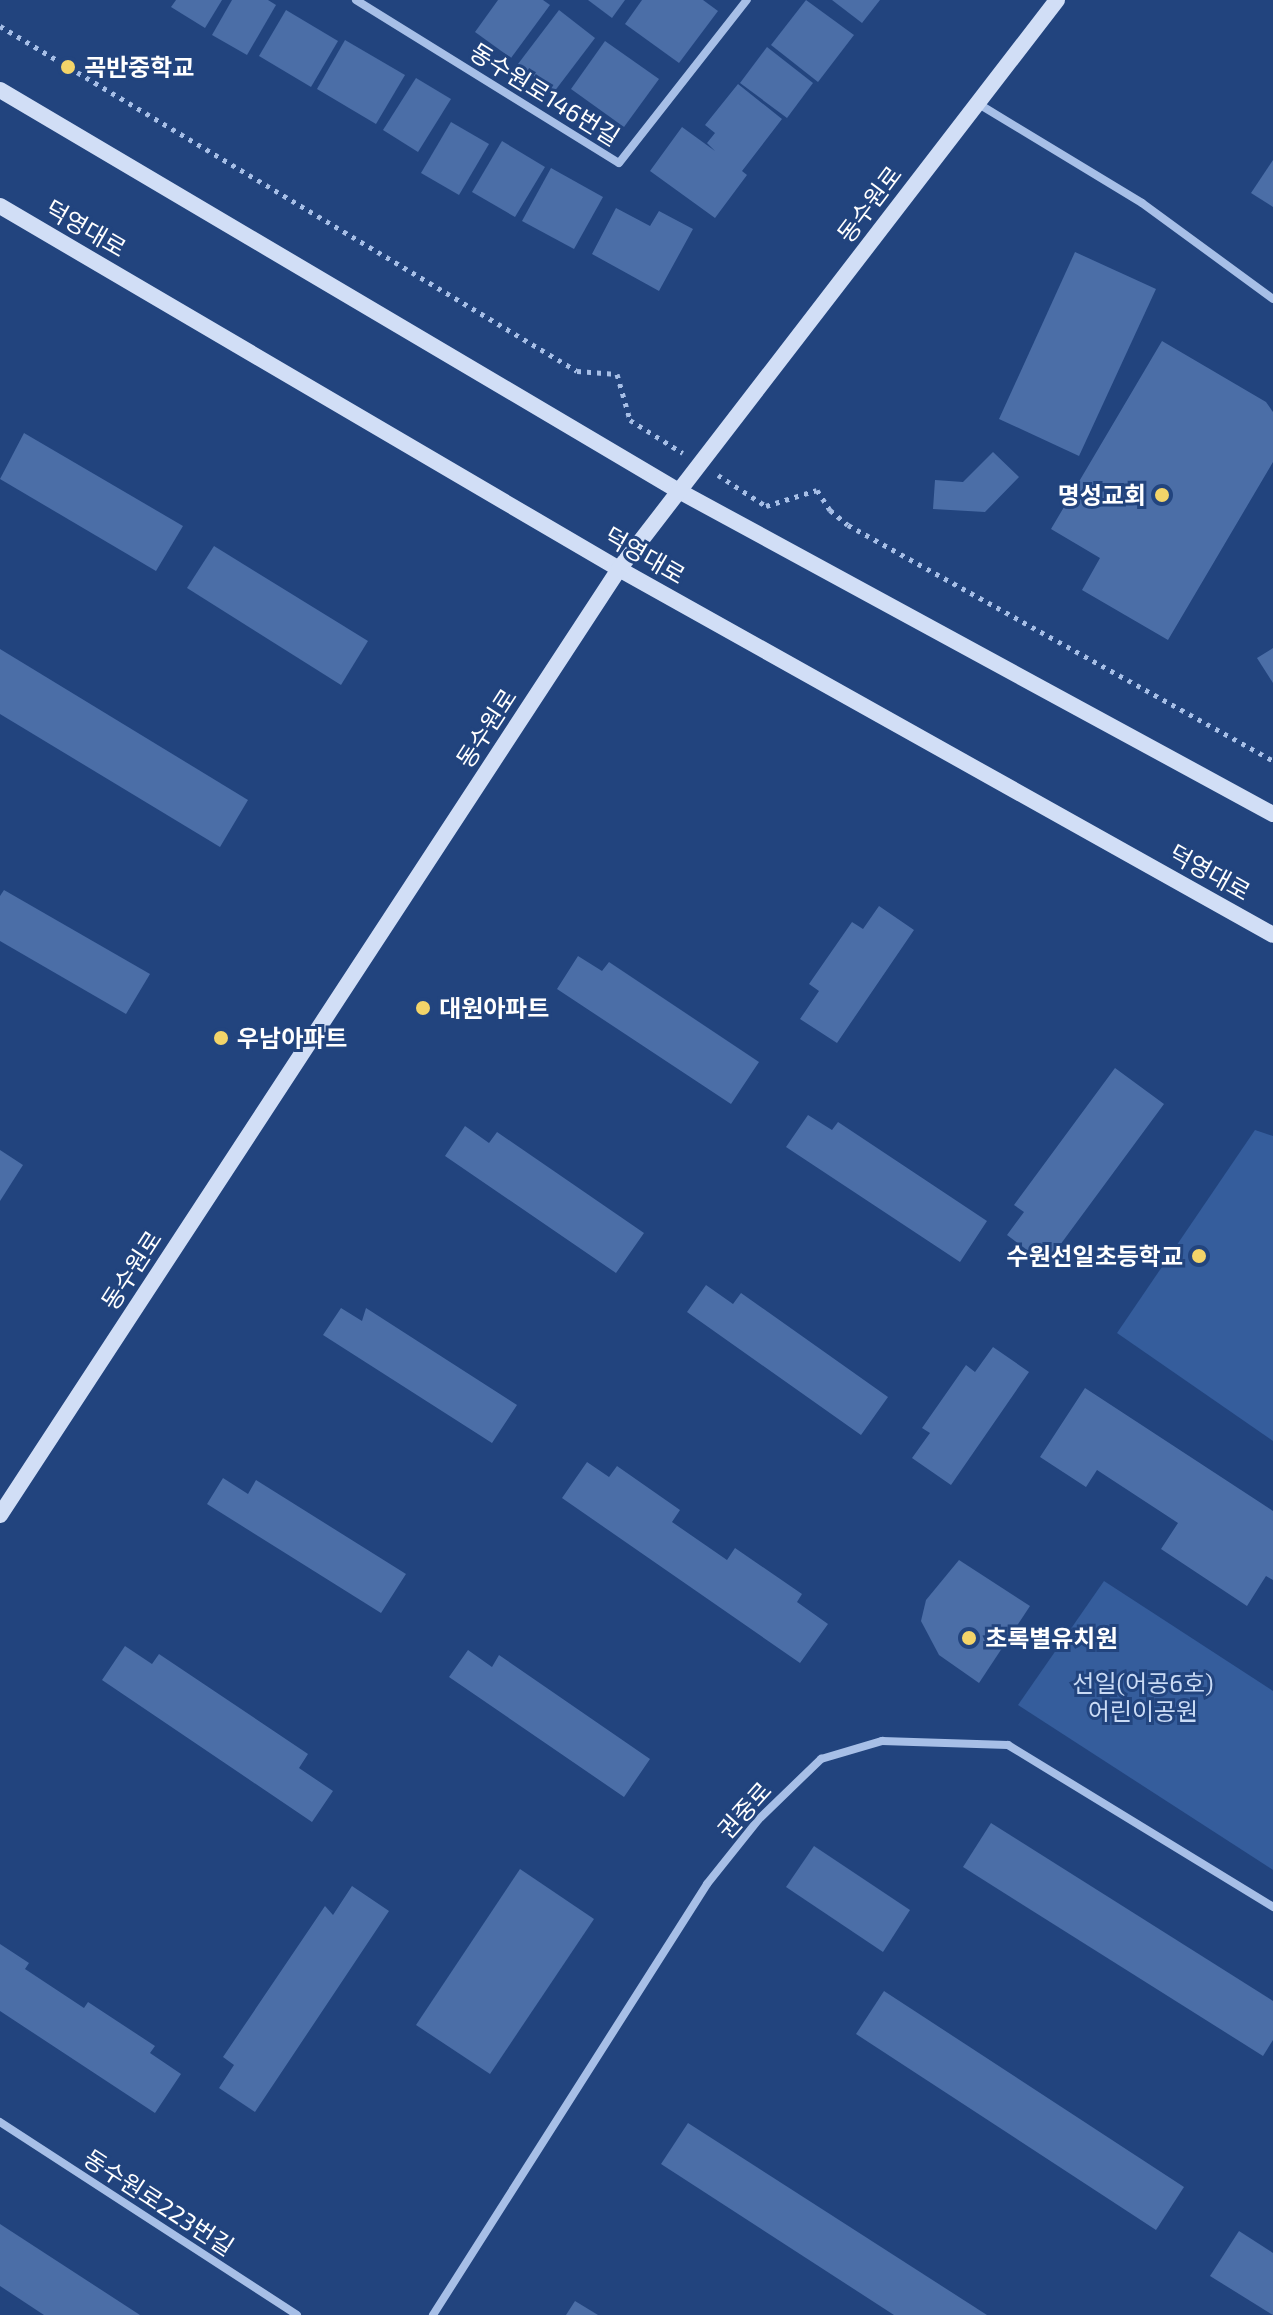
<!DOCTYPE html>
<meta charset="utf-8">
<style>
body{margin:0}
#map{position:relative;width:1273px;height:2315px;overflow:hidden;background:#22447e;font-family:"Exo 2","Noto Sans KR",sans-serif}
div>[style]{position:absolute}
.green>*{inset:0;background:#355d9c}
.building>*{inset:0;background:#4b6ea7}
.path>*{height:5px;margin-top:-2.5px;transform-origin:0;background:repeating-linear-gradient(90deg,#a7bfe7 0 4px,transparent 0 10px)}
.street>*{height:8px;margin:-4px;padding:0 4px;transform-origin:4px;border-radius:4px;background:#a7bfe7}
.secondary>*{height:16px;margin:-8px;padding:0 8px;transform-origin:8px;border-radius:8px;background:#d1def6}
.dots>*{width:22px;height:22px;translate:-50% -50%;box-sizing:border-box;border:4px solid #22447e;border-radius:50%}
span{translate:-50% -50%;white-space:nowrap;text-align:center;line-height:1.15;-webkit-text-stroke:6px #22447e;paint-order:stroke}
.poi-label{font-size:24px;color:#fff;font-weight:700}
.left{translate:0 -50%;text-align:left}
.right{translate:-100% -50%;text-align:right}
.street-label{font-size:24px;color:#fff}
.park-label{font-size:24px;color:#cadbf5}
</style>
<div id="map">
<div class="green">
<div style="clip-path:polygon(1255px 1130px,1273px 1136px,1273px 1441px,1117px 1333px)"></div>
<div style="clip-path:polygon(1104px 1581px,1273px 1691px,1273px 1870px,1018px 1705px)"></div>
</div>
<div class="building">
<div style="clip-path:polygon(176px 0,222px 0,205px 28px,171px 7px)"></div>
<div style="clip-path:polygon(232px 0,268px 0,276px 5px,247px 55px,212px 35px)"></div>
<div style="clip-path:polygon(498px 0,543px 0,550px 5px,511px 58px,475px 32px)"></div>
<div style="clip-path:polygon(588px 0,625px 0,612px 18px)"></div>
<div style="clip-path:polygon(642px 0,703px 0,718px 11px,679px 63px,625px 24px)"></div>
<div style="clip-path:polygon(806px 0,854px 35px,818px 82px,771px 45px)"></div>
<div style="clip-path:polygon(832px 0,880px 0,862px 23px)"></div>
<div style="clip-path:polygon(286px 10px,338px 41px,311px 87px,259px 56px)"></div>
<div style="clip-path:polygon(559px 10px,595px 38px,554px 92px,518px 64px)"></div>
<div style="clip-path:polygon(345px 40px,405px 75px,376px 124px,317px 89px)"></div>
<div style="clip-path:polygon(605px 41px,659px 79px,624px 127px,571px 89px)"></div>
<div style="clip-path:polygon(767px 47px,813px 83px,787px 118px,740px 83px)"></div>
<div style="clip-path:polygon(416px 78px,451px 99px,418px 152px,383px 130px)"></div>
<div style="clip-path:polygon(738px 84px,782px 119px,742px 171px,747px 175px,715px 218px,650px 171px,682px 127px,715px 151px,707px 143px,715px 133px,705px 125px)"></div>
<div style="clip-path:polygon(451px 122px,489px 144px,459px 195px,421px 173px)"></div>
<div style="clip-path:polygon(502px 141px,545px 167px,515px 217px,472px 192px)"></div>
<div style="clip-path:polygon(1273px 160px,1273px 207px,1251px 193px)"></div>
<div style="clip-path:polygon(551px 168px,603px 197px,574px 249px,522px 221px)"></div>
<div style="clip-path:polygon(616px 208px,650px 226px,659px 211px,693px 229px,659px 291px,592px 254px)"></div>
<div style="clip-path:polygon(1075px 252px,1156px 289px,1079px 456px,999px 419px)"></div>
<div style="clip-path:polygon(1162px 341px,1266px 402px,1273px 412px,1273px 462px,1168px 640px,1082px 590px,1100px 558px,1051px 529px)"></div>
<div style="clip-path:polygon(24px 433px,183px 526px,156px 571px,0 479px)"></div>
<div style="clip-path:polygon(993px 452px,1019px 477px,985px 512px,933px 509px,935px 480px,963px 482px)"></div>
<div style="clip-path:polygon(214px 546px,368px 641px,341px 685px,187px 588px)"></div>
<div style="clip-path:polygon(1273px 648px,1273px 683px,1257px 658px)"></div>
<div style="clip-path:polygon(0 649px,248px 800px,220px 847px,0 714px)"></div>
<div style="clip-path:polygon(4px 890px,150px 974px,126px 1014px,0 941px,0 896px)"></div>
<div style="clip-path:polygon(879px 906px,914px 930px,837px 1043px,800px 1019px,819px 991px,809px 984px,852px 922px,863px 929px)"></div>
<div style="clip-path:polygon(578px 956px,602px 971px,609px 962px,759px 1062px,731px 1104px,557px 989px)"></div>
<div style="clip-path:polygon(1115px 1068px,1164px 1104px,1046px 1264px,1007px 1235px,1024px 1212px,1014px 1205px)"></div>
<div style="clip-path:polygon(808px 1115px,832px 1130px,838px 1122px,987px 1221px,960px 1262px,786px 1147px)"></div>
<div style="clip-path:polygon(465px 1126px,489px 1143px,497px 1132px,644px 1233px,616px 1273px,445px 1156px)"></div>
<div style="clip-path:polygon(0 1150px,23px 1165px,0 1201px)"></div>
<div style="clip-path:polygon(706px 1285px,733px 1304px,741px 1293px,888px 1397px,861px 1435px,687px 1312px)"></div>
<div style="clip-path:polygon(341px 1308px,362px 1321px,366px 1308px,517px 1405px,492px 1443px,323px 1335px)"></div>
<div style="clip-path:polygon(993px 1347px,1029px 1372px,951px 1485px,912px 1458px,930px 1433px,922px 1428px,966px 1365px,975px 1372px)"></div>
<div style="clip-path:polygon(1085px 1388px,1273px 1511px,1273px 1580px,1266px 1576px,1247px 1606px,1161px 1549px,1178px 1523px,1097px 1470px,1086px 1487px,1040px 1457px)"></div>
<div style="clip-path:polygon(587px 1462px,609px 1477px,617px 1466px,680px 1510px,672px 1522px,727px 1560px,735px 1548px,802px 1594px,797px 1602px,828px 1624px,800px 1663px,562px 1498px)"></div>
<div style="clip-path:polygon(223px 1478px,248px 1494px,256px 1480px,406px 1574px,381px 1613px,207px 1504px)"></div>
<div style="clip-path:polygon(959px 1560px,1030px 1606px,979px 1683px,939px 1655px,921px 1621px,926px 1600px)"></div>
<div style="clip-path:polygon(125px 1646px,152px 1664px,159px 1654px,308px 1754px,299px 1768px,333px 1791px,312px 1822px,102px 1680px)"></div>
<div style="clip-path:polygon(468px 1650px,492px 1667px,499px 1655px,650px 1759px,624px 1797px,449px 1677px)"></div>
<div style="clip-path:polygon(991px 1823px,1273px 2001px,1273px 2040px,1263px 2056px,963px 1867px)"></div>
<div style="clip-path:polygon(814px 1846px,910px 1910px,883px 1952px,786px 1887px)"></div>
<div style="clip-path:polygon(520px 1869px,594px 1919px,490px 2074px,416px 2025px)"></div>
<div style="clip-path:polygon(352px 1886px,389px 1911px,255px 2112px,219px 2088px,234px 2065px,223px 2057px,325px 1906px,333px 1915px)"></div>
<div style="clip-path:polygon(0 1944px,29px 1963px,25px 1969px,84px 2008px,88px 2002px,155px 2046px,150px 2053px,181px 2074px,155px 2113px,0 2011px)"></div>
<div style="clip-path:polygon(884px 1991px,1184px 2187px,1156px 2230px,856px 2034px)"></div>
<div style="clip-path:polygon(688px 2123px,987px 2315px,894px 2315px,661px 2164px)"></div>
<div style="clip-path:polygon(0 2224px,140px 2315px,44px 2315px,0 2286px)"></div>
<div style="clip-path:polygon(1239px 2231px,1273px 2253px,1273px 2315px,1210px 2276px)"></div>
<div style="clip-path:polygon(575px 2301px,598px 2315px,566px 2315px)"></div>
</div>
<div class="path">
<div style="left:0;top:26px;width:672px;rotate:30.88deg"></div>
<div style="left:577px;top:371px;width:40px;rotate:4.3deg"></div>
<div style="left:617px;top:374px;width:48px;rotate:74.2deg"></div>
<div style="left:630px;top:420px;width:62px;rotate:31.9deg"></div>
<div style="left:718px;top:475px;width:57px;rotate:32.9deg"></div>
<div style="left:766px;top:506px;width:53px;rotate:-17.4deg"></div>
<div style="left:817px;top:490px;width:24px;rotate:57deg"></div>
<div style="left:830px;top:510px;width:23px;rotate:40deg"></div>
<div style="left:848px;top:525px;width:486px;rotate:29deg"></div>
</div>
<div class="street">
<div style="left:356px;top:0;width:309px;rotate:31.8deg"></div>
<div style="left:619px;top:163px;width:207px;rotate:-51.9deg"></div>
<div style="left:977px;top:103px;width:193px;rotate:31.2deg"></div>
<div style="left:1142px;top:203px;width:162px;rotate:36.2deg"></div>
<div style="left:0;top:2122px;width:354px;rotate:33deg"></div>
<div style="left:433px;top:2315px;width:511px;rotate:-57.55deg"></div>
<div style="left:707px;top:1884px;width:82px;rotate:-51.4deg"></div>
<div style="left:758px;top:1820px;width:88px;rotate:-44.1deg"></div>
<div style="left:821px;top:1759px;width:64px;rotate:-16.4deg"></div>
<div style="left:882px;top:1741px;width:126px;rotate:1.8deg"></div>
<div style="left:1008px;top:1745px;width:311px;rotate:31.4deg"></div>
</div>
<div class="secondary">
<div style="left:0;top:90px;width:789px;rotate:30.57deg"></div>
<div style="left:679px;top:491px;width:676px;rotate:28.54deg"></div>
<div style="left:0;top:206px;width:718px;rotate:30.39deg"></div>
<div style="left:619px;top:569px;width:749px;rotate:29.23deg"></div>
<div style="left:0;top:1515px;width:1131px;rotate:-56.8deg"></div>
<div style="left:619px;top:569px;width:718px;rotate:-52.41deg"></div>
</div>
<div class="dots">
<div style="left:68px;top:67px;background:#f3d469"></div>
<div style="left:1162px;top:495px;background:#f3d469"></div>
<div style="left:423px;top:1008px;background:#f3d469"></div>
<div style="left:221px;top:1038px;background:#f3d469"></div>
<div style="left:1199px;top:1256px;background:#f3d469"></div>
<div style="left:969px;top:1638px;background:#f3d469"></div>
</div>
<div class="poi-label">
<span class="left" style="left:84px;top:67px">곡반중학교</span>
<span class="right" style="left:1146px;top:495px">명성교회</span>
<span class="left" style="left:439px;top:1008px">대원아파트</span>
<span class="left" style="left:237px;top:1038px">우남아파트</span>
<span class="right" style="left:1183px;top:1256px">수원선일초등학교</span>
<span class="left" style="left:985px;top:1638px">초록별유치원</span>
</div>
<div class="street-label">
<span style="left:545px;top:94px;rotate:32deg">동수원로146번길</span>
<span style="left:869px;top:204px;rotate:-53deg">동수원로</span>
<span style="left:86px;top:228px;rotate:30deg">덕영대로</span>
<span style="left:645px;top:555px;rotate:30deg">덕영대로</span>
<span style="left:486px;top:728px;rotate:-57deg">동수원로</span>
<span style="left:1210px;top:872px;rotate:29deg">덕영대로</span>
<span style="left:131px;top:1270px;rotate:-57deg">동수원로</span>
<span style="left:744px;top:1810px;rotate:-48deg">권중로</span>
<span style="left:159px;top:2202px;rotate:33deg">동수원로223번길</span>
</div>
<div class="park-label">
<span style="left:1143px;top:1697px">선일(어공6호)<br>어린이공원</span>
</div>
</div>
